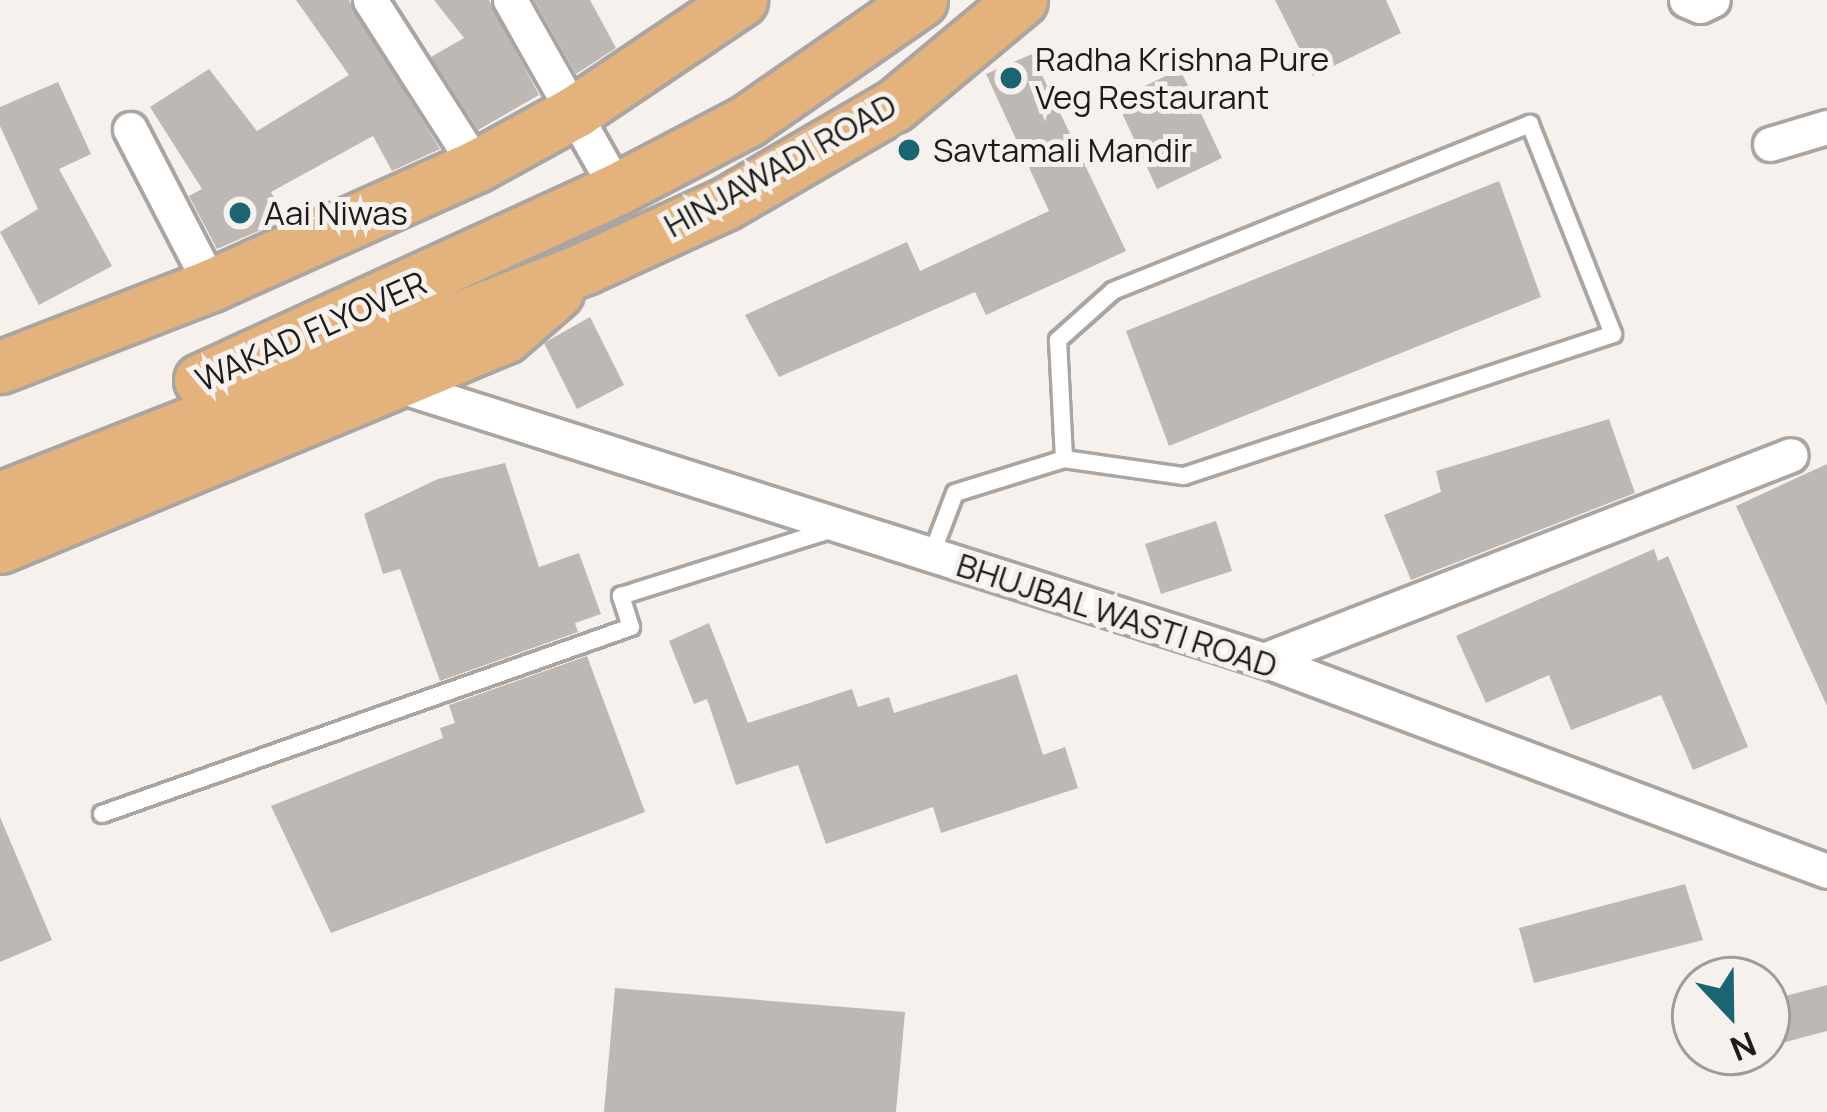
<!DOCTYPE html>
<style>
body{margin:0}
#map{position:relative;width:1827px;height:1112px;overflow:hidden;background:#f6f1ec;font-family:Manrope,sans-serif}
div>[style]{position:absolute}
.building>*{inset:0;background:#bdb8b4}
.roads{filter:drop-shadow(3px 0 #aaa5a1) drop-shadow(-3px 0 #aaa5a1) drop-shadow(0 3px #aaa5a1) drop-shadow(0 -3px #aaa5a1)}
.lane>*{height:16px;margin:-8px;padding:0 8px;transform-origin:8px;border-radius:8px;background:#fff}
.street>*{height:33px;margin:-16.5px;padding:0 16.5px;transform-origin:16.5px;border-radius:16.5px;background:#fff}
.primary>*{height:51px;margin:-25.5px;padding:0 25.5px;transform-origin:25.5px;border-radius:25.5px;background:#e4b27d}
.dots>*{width:33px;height:33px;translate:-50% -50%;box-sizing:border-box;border:6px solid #f6f1ec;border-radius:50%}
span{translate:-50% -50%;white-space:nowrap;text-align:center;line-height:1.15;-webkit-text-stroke:10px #f6f1ec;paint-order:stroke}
.poi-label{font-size:33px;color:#1e1c1b}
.left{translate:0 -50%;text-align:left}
.street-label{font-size:33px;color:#1e1c1b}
.north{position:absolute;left:1671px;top:956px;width:120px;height:120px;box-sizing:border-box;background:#f6f1ec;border:3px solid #a09c98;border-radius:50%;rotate:158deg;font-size:33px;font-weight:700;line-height:48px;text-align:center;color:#1e1c1b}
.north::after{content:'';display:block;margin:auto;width:42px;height:54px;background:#1b6572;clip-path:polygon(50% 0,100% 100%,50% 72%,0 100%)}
</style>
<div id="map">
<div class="building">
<div style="clip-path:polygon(296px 0,349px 0,440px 149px,392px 171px,373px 136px,271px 192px,286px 219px,217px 249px,189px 196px,202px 189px,150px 107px,209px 69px,257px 131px,349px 75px)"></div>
<div style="clip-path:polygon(434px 0,489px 0,539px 95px,478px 130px,431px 57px,464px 38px)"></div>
<div style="clip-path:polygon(534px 0,590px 0,616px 48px,576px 74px)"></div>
<div style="clip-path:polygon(1275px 0,1386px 0,1401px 33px,1313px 76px)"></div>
<div style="clip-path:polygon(1032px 54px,1126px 251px,986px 315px,975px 292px,779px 377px,745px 315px,907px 242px,920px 271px,1049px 211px,986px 74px)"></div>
<div style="clip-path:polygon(1180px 69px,1222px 158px,1157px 189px,1116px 100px)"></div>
<div style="clip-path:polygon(58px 82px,91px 154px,59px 169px,112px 266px,39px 305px,0 232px,38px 209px,0 126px,0 107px)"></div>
<div style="clip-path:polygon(1499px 181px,1541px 297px,1169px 446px,1126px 331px)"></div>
<div style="clip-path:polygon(590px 317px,624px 385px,577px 409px,544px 343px)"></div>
<div style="clip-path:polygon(1609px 419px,1635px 493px,1411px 580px,1384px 515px,1441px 492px,1436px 471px)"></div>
<div style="clip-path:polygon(505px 463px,539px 567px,579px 553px,601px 614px,575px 623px,578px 632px,440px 681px,400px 569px,383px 574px,364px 514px,438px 479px)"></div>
<div style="clip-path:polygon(1827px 464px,1827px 706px,1736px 506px)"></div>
<div style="clip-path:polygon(1216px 521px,1232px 571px,1161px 594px,1145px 544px)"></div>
<div style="clip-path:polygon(1654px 549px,1658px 561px,1668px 556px,1748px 747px,1693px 770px,1661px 695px,1571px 730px,1549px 675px,1486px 703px,1456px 636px)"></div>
<div style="clip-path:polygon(709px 623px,748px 723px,852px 689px,858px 707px,889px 697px,894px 713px,1017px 674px,1043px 755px,1065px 747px,1078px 788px,941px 833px,933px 807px,826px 844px,798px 765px,736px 785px,707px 699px,694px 704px,669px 641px)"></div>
<div style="clip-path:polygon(587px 656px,645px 812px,331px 933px,271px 806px,443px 738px,440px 728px,455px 723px,449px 705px)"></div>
<div style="clip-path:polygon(0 817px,52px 940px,0 962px)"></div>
<div style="clip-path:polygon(1685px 884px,1703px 940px,1534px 983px,1519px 928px)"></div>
<div style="clip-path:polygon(1827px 985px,1827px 1031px,1767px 1047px,1767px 1001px)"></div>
<div style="clip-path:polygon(615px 988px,905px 1012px,896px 1112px,604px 1112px)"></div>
</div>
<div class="roads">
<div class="lane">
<div style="left:931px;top:556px;width:67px;rotate:-69.1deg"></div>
<div style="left:955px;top:493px;width:114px;rotate:-17.3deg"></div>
<div style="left:1064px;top:459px;width:121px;rotate:8.1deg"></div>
<div style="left:1184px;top:476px;width:452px;rotate:-18.3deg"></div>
<div style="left:1613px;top:334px;width:226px;rotate:-111.6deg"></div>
<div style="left:1530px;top:124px;width:449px;rotate:158.2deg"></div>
<div style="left:1113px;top:291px;width:74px;rotate:138.3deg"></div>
<div style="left:1058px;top:340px;width:119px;rotate:87.1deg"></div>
<div style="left:102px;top:814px;width:561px;rotate:-19.47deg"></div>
<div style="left:631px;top:627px;width:33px;rotate:-108deg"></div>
<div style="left:621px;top:596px;width:223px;rotate:-17.5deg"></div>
</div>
<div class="street">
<div style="left:370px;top:0;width:197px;rotate:57.4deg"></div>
<div style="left:510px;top:0;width:217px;rotate:60.5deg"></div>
<div style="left:1686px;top:0;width:15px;rotate:23deg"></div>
<div style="left:1700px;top:6px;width:14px;rotate:-25deg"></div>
<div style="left:130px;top:129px;width:176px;rotate:62.6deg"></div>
<div style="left:1770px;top:144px;width:59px;rotate:-16.6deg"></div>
<div style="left:397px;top:385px;width:910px;rotate:17.6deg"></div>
<div style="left:1264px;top:660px;width:601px;rotate:20.54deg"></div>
<div style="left:1264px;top:660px;width:565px;rotate:-21.26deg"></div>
</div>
<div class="primary">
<div style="left:0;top:367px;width:226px;rotate:-21.2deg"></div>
<div style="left:211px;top:285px;width:290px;rotate:-24.2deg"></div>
<div style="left:476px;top:166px;width:114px;rotate:-28.8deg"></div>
<div style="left:576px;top:111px;width:199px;rotate:-33.9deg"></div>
<div style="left:200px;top:380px;width:459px;rotate:-24.6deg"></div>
<div style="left:617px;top:189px;width:147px;rotate:-27.6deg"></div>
<div style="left:747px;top:121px;width:212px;rotate:-34.8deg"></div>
<div style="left:0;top:498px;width:629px;rotate:-21.46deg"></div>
<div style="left:585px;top:268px;width:154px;rotate:-24.6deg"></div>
<div style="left:725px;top:204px;width:197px;rotate:-30.2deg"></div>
<div style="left:895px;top:105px;width:164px;rotate:-39.8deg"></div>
<div style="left:0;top:547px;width:547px;rotate:-22.58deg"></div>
<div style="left:505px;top:337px;width:69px;rotate:-40.9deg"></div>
</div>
</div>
<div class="dots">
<div style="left:1011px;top:78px;background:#1b6572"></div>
<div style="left:909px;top:150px;background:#1b6572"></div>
<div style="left:240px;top:213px;background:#1b6572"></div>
</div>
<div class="poi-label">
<span class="left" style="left:1035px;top:78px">Radha Krishna Pure<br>Veg Restaurant</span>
<span class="left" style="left:933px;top:150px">Savtamali Mandir</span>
<span class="left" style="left:264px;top:213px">Aai Niwas</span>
</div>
<div class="street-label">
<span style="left:780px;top:165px;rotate:-29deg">HINJAWADI ROAD</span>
<span style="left:311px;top:331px;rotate:-24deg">WAKAD FLYOVER</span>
<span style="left:1117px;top:615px;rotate:18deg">BHUJBAL WASTI ROAD</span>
</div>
<div class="north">N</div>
</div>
